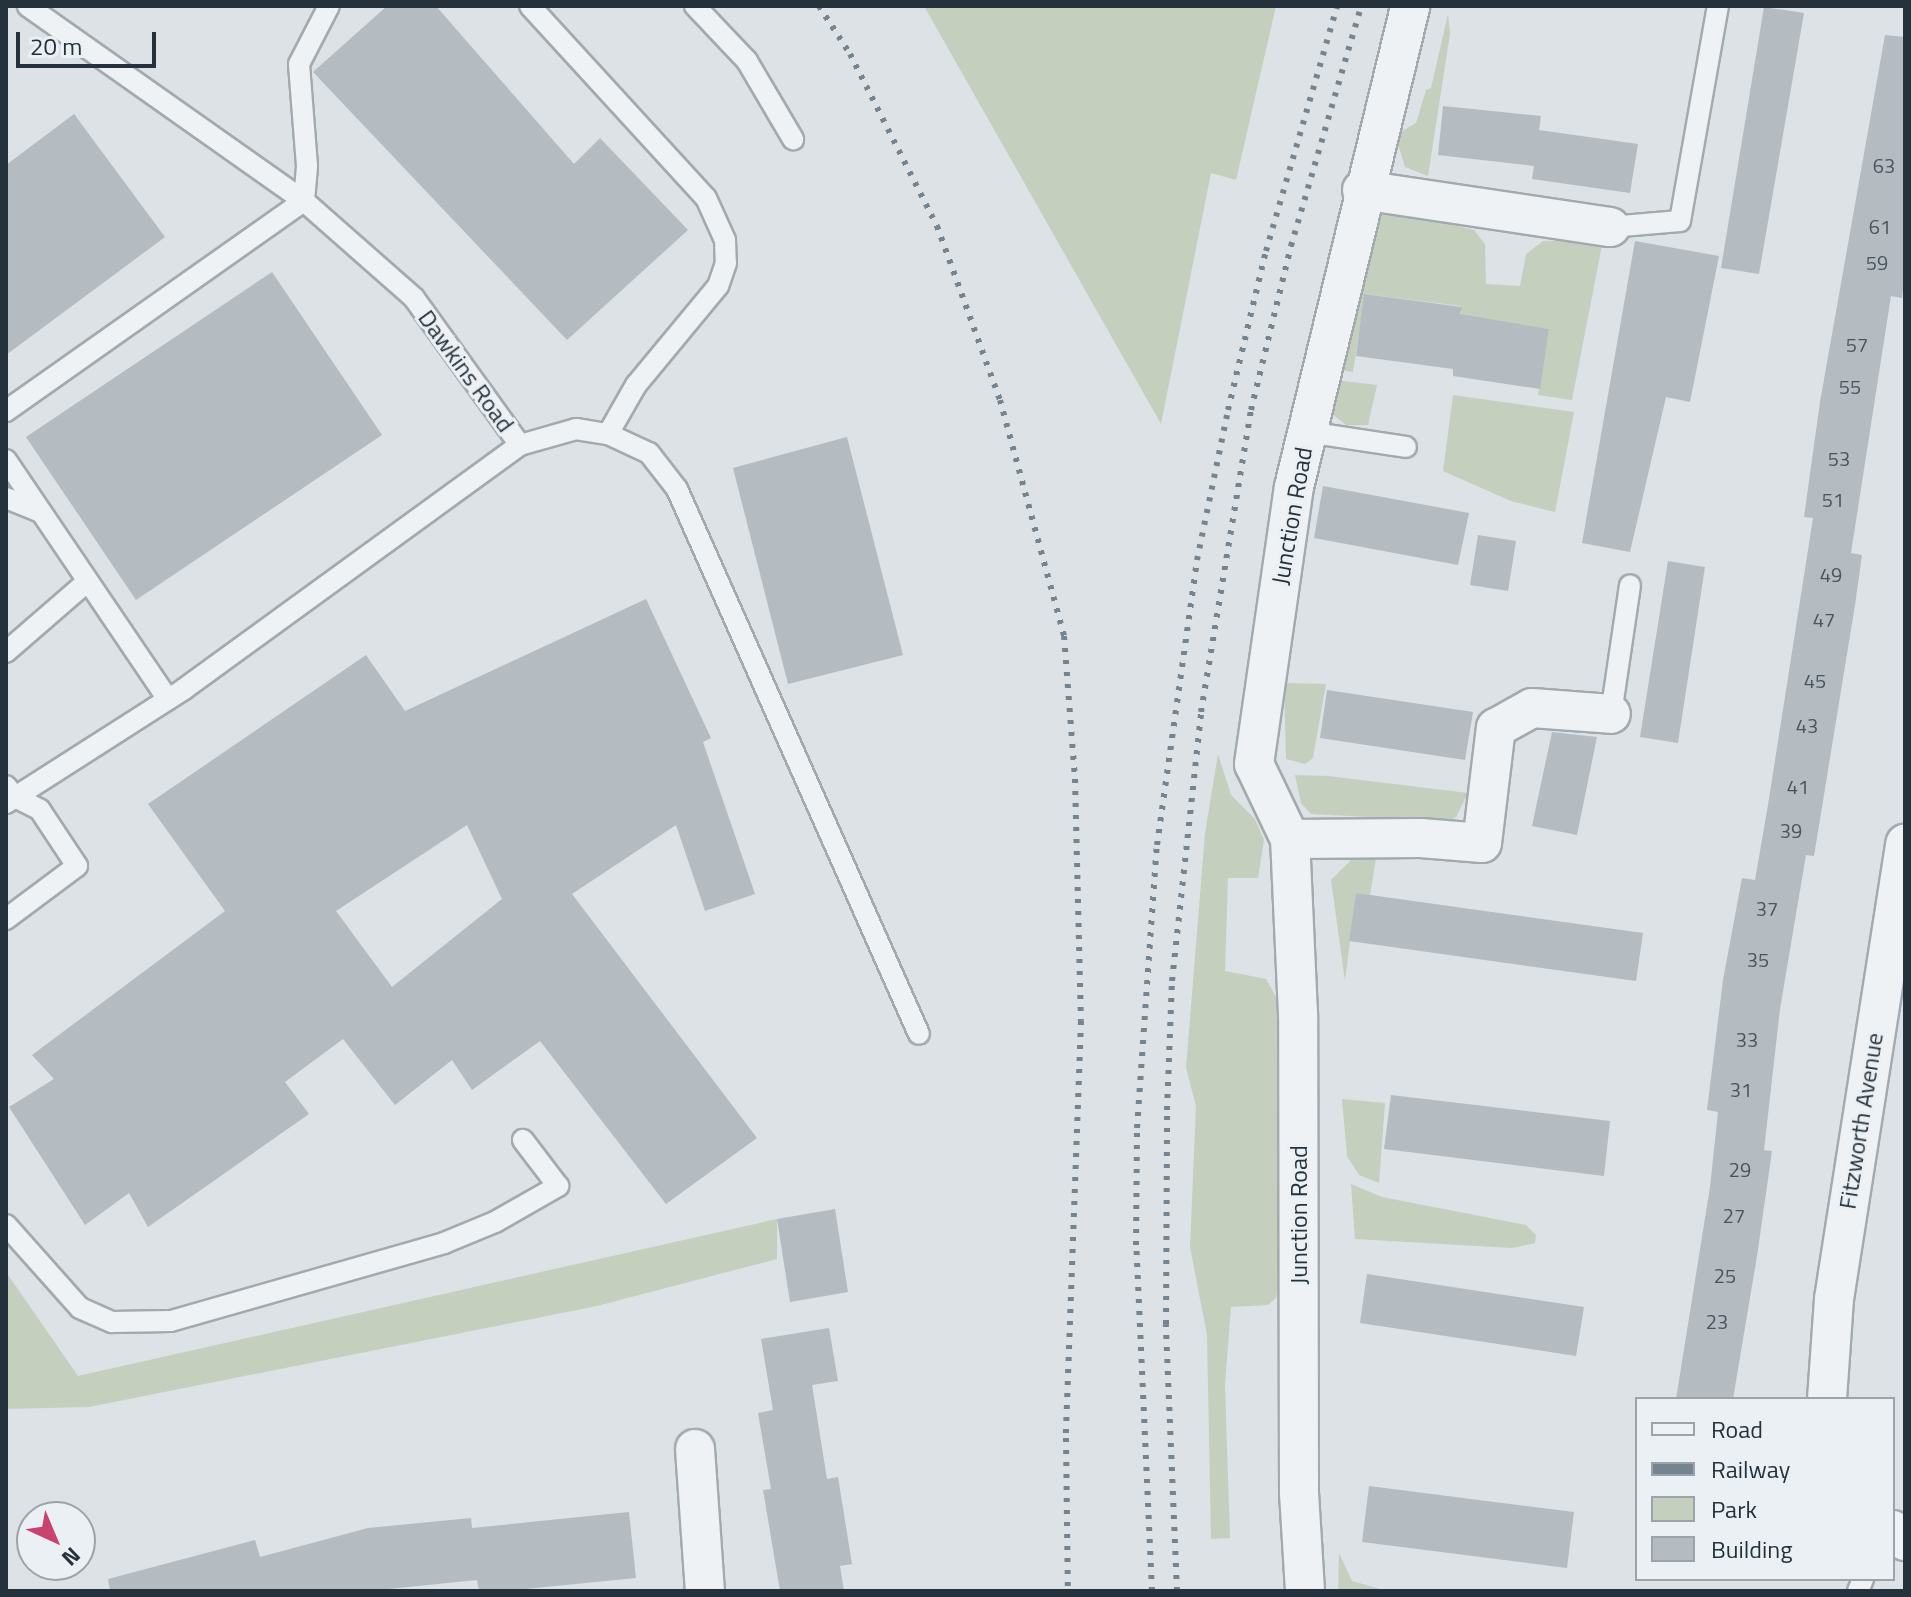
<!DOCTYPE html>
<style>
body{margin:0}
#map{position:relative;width:1911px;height:1597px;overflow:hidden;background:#dce2e6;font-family:"Titillium Web",sans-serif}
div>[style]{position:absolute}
.green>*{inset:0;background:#c5cfbe}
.building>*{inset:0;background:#b4bcc2}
.roads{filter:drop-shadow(2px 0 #a2aaaf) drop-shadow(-2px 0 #a2aaaf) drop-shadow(0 2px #a2aaaf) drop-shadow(0 -2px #a2aaaf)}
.lane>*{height:20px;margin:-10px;padding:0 10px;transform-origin:10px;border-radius:10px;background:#eff2f4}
.street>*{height:38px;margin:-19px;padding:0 19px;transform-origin:19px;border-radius:19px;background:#eff2f4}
.rail>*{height:6px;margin-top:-3px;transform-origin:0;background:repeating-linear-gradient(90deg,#76848f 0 4px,transparent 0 12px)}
span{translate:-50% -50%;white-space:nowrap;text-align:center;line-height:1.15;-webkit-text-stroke:6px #ebf0f4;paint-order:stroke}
.number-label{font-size:20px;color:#4a545d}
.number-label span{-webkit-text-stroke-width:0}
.street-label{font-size:24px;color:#26323b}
.frame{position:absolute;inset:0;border:8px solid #26323b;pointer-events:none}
.legend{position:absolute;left:1635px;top:1397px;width:260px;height:184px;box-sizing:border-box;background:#ebf0f4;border:2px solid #9ca4aa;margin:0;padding:10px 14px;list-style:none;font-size:24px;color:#26323b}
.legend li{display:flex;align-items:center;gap:16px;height:40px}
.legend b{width:40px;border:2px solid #9ca4aa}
.north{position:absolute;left:16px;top:1501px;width:80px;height:80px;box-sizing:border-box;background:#ebf0f4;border:2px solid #9ca4aa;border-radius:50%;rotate:136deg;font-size:22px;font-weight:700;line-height:32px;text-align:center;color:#26323b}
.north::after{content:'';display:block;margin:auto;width:28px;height:36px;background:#c8436e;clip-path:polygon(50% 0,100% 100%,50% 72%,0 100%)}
.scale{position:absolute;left:16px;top:32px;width:140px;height:36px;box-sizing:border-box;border:4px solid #26323b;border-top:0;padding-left:10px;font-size:24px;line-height:28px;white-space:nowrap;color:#26323b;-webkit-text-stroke:6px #ebf0f4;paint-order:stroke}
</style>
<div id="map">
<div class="green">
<div style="clip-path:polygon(924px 6px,1276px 6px,1236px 180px,1211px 173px,1161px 424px)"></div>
<div style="clip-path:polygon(1448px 14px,1450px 34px,1428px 176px,1405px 167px,1397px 141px,1399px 133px,1416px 123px,1426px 90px,1431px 88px)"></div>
<div style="clip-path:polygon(1397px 212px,1474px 230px,1485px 244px,1486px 284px,1520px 286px,1526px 254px,1543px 241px,1603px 240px,1572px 400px,1538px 395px,1549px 329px,1461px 315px,1461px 306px,1365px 294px,1353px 372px,1338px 370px,1376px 216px)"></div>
<div style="clip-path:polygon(1335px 380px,1377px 385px,1368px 425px,1346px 425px,1331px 413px)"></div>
<div style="clip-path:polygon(1453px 395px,1574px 412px,1555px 512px,1511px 501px,1443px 471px)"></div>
<div style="clip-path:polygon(1284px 683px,1326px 684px,1313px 758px,1305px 764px,1286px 759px)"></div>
<div style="clip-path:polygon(1218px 754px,1231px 795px,1255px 819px,1264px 840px,1258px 878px,1228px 878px,1225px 971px,1266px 979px,1278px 1000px,1280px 1279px,1276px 1298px,1268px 1305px,1231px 1307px,1225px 1384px,1230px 1538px,1211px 1539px,1207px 1335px,1190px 1247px,1196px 1106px,1186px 1068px,1205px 833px)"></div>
<div style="clip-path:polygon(1295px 775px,1328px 776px,1468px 793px,1456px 817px,1448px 821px,1311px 814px,1301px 803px)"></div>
<div style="clip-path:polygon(1376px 858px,1370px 895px,1356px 893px,1345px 981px,1331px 880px,1352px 859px)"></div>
<div style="clip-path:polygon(1342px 1099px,1385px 1103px,1379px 1183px,1359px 1175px,1347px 1156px)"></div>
<div style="clip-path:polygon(1351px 1184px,1382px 1197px,1526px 1225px,1536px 1235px,1535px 1243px,1512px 1248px,1355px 1239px)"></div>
<div style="clip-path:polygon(777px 1219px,777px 1259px,597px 1306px,89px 1407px,6px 1409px,6px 1272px,78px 1376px)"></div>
<div style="clip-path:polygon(1339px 1553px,1352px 1581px,1387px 1591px,1338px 1591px)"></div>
</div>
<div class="building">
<div style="clip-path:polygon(387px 6px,436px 6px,574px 164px,600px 138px,688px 230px,567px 340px,313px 72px)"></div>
<div style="clip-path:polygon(1764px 7px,1804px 13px,1759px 274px,1721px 268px)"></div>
<div style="clip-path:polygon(1885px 35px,1905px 37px,1905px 272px,1902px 298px,1891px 296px,1851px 553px,1862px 555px,1855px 605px,1814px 856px,1806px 855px,1780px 1009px,1764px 1150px,1772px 1151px,1757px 1256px,1733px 1399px,1676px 1399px,1710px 1187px,1718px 1112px,1707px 1110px,1723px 980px,1742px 878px,1755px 880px,1768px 805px,1813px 518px,1804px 517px,1820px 402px)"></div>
<div style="clip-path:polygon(1443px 106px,1541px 116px,1539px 130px,1638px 144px,1630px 193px,1532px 179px,1534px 166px,1438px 155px)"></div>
<div style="clip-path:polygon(74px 114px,165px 237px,6px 355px,6px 165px)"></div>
<div style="clip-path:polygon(1635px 241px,1719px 256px,1690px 402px,1666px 397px,1630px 552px,1582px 543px)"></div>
<div style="clip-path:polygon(272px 272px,382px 435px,136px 600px,26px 437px)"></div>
<div style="clip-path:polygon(1364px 294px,1462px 307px,1460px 314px,1549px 329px,1540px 389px,1453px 376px,1453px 369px,1356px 356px)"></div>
<div style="clip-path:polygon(847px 437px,903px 655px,788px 684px,733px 468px)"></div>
<div style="clip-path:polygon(1323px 486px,1469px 513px,1458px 565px,1314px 538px)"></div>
<div style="clip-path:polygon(1478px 535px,1516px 541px,1508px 591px,1470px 585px)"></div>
<div style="clip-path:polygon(1668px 561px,1705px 567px,1678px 743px,1640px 737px)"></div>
<div style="clip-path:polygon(evenodd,646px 599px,711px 738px,703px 742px,755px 894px,705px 911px,676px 825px,572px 894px,757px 1138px,666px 1204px,540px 1041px,472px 1090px,452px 1060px,395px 1105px,343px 1039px,285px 1082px,309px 1114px,148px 1227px,129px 1193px,85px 1225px,9px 1107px,54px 1079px,32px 1055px,225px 911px,148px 804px,366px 655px,405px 711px,646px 599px,467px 825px,502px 899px,392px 987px,336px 911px,467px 825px)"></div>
<div style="clip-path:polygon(1327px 690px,1473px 712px,1465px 760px,1320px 738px)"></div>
<div style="clip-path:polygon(1552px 732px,1597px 737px,1577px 835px,1532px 826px)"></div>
<div style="clip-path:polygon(1356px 893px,1643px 933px,1636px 981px,1349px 941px)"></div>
<div style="clip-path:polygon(1391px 1095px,1610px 1121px,1604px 1176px,1384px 1149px)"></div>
<div style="clip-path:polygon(835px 1209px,848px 1292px,790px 1302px,777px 1219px)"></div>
<div style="clip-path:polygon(1367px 1274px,1584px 1307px,1576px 1356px,1360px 1323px)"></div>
<div style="clip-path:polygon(829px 1328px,838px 1381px,812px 1385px,827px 1479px,838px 1477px,852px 1564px,840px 1566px,844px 1591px,780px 1591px,763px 1490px,771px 1489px,758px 1413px,773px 1410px,761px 1339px)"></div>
<div style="clip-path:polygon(1369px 1486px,1574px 1512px,1567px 1568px,1362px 1542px)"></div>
<div style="clip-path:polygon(629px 1512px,636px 1578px,506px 1591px,479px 1591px,477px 1580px,369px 1591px,110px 1591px,108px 1579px,255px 1540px,260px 1557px,368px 1528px,471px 1518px,472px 1528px)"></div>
</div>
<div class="roads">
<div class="lane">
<div style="left:530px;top:6px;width:260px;rotate:47.5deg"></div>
<div style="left:706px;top:198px;width:46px;rotate:65.7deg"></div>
<div style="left:725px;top:240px;width:23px;rotate:88deg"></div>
<div style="left:726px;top:263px;width:24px;rotate:109deg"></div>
<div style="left:718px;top:286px;width:129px;rotate:129.6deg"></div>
<div style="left:636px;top:385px;width:56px;rotate:119.7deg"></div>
<div style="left:695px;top:6px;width:76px;rotate:46.6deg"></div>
<div style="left:747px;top:61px;width:91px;rotate:59.5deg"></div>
<div style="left:1610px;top:227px;width:70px;rotate:-4.9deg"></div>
<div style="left:1680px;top:221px;width:218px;rotate:-80deg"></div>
<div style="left:6px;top:411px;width:365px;rotate:-35.2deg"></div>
<div style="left:304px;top:201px;width:35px;rotate:-85deg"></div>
<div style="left:307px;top:166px;width:102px;rotate:-94.5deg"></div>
<div style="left:299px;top:64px;width:65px;rotate:-62.7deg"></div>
<div style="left:1307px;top:432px;width:100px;rotate:8.6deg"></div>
<div style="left:520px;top:445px;width:58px;rotate:-15.9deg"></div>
<div style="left:576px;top:429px;width:32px;rotate:9deg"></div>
<div style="left:608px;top:434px;width:45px;rotate:24.9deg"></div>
<div style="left:649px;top:453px;width:46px;rotate:52.1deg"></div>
<div style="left:677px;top:489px;width:596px;rotate:66.06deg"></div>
<div style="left:6px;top:460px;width:289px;rotate:55.9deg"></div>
<div style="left:6px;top:498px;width:38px;rotate:22deg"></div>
<div style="left:6px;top:652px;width:108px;rotate:-40.9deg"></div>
<div style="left:1611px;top:714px;width:130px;rotate:-81.6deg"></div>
<div style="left:6px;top:786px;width:14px;rotate:51deg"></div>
<div style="left:15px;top:797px;width:28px;rotate:27deg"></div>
<div style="left:40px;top:810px;width:67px;rotate:56.5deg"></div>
<div style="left:77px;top:866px;width:89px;rotate:143.3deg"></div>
<div style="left:6px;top:803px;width:211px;rotate:-32.6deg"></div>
<div style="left:184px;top:689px;width:415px;rotate:-36deg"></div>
<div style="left:520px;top:445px;width:181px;rotate:-125.8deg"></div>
<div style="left:414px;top:298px;width:147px;rotate:-138.6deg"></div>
<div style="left:304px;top:201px;width:338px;rotate:-144.8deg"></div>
<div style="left:6px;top:1225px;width:111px;rotate:48.3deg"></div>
<div style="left:80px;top:1308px;width:35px;rotate:24deg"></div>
<div style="left:112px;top:1322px;width:59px;rotate:-1deg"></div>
<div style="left:171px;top:1321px;width:284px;rotate:-15.9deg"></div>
<div style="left:444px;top:1243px;width:55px;rotate:-22.4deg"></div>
<div style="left:495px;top:1222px;width:73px;rotate:-29.7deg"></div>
<div style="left:558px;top:1186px;width:58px;rotate:-127.3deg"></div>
<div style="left:1858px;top:1591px;width:13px;rotate:-67deg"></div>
</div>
<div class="street">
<div style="left:1362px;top:190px;width:251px;rotate:8.5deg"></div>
<div style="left:1290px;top:839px;width:131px;rotate:-0.4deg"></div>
<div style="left:1421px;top:838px;width:61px;rotate:4.7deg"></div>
<div style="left:1482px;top:843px;width:116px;rotate:-83.1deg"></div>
<div style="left:1496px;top:728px;width:41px;rotate:-29.1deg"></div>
<div style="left:1532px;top:708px;width:79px;rotate:4.3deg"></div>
<div style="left:1827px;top:1399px;width:100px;rotate:-86deg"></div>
<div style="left:1834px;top:1299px;width:461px;rotate:-81.1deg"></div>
<div style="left:695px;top:1449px;width:142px;rotate:86deg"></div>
<div style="left:1893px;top:1530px;width:16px;rotate:43deg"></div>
<div style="left:1305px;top:1591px;width:98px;rotate:-93.5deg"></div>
<div style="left:1299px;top:1493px;width:479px;rotate:-90.1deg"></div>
<div style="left:1298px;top:1014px;width:175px;rotate:-92.6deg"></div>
<div style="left:1290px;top:839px;width:83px;rotate:-115.6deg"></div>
<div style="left:1254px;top:764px;width:280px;rotate:-81.8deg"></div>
<div style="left:1294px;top:487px;width:495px;rotate:-76.4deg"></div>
</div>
</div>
<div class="rail">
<div style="left:819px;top:6px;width:57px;rotate:57.1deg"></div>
<div style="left:850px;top:54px;width:193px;rotate:63.2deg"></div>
<div style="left:937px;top:226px;width:185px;rotate:70.1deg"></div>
<div style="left:1000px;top:400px;width:245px;rotate:74.8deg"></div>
<div style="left:1064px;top:636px;width:143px;rotate:85.6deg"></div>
<div style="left:1075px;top:779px;width:242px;rotate:88.6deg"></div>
<div style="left:1081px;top:1021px;width:417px;rotate:92.1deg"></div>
<div style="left:1066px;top:1438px;width:153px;rotate:89.3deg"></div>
<div style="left:1152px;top:1591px;width:346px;rotate:-92.6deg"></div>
<div style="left:1136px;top:1245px;width:117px;rotate:-89.5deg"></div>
<div style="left:1137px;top:1128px;width:284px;rotate:-86deg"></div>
<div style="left:1157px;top:845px;width:288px;rotate:-82deg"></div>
<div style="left:1197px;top:560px;width:153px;rotate:-78.3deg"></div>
<div style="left:1228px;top:410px;width:163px;rotate:-76.6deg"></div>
<div style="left:1266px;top:251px;width:255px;rotate:-73.8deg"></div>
<div style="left:1177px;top:1591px;width:267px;rotate:-92.4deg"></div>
<div style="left:1166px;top:1324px;width:214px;rotate:-89.7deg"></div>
<div style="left:1167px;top:1110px;width:129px;rotate:-87.8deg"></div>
<div style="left:1172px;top:981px;width:271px;rotate:-83.8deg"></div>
<div style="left:1201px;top:712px;width:306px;rotate:-80.6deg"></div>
<div style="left:1251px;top:410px;width:169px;rotate:-76.3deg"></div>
<div style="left:1291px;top:246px;width:250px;rotate:-73.7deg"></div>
</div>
<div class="number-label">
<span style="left:1884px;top:165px">63</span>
<span style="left:1880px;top:226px">61</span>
<span style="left:1877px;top:262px">59</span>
<span style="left:1857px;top:344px">57</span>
<span style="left:1850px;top:386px">55</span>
<span style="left:1839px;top:458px">53</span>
<span style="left:1833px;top:499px">51</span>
<span style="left:1831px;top:574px">49</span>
<span style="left:1824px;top:619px">47</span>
<span style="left:1815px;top:680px">45</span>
<span style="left:1807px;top:725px">43</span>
<span style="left:1798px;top:786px">41</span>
<span style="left:1791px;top:830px">39</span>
<span style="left:1767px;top:908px">37</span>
<span style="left:1758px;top:959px">35</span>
<span style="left:1747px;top:1039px">33</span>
<span style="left:1741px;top:1089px">31</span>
<span style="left:1740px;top:1169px">29</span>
<span style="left:1734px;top:1215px">27</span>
<span style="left:1725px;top:1275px">25</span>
<span style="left:1717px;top:1321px">23</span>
</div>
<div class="street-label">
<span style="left:466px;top:371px;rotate:54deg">Dawkins Road</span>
<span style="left:1292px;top:516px;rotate:-80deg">Junction Road</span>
<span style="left:1861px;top:1121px;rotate:-81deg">Fitzworth Avenue</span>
<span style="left:1299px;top:1215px;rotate:-90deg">Junction Road</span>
</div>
<div class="frame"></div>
<ul class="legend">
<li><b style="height:10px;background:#eff2f4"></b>Road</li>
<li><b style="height:10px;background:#76848f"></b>Railway</li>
<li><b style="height:22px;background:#c5cfbe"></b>Park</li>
<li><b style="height:22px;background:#b4bcc2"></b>Building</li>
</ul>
<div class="north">N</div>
<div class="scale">20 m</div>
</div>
